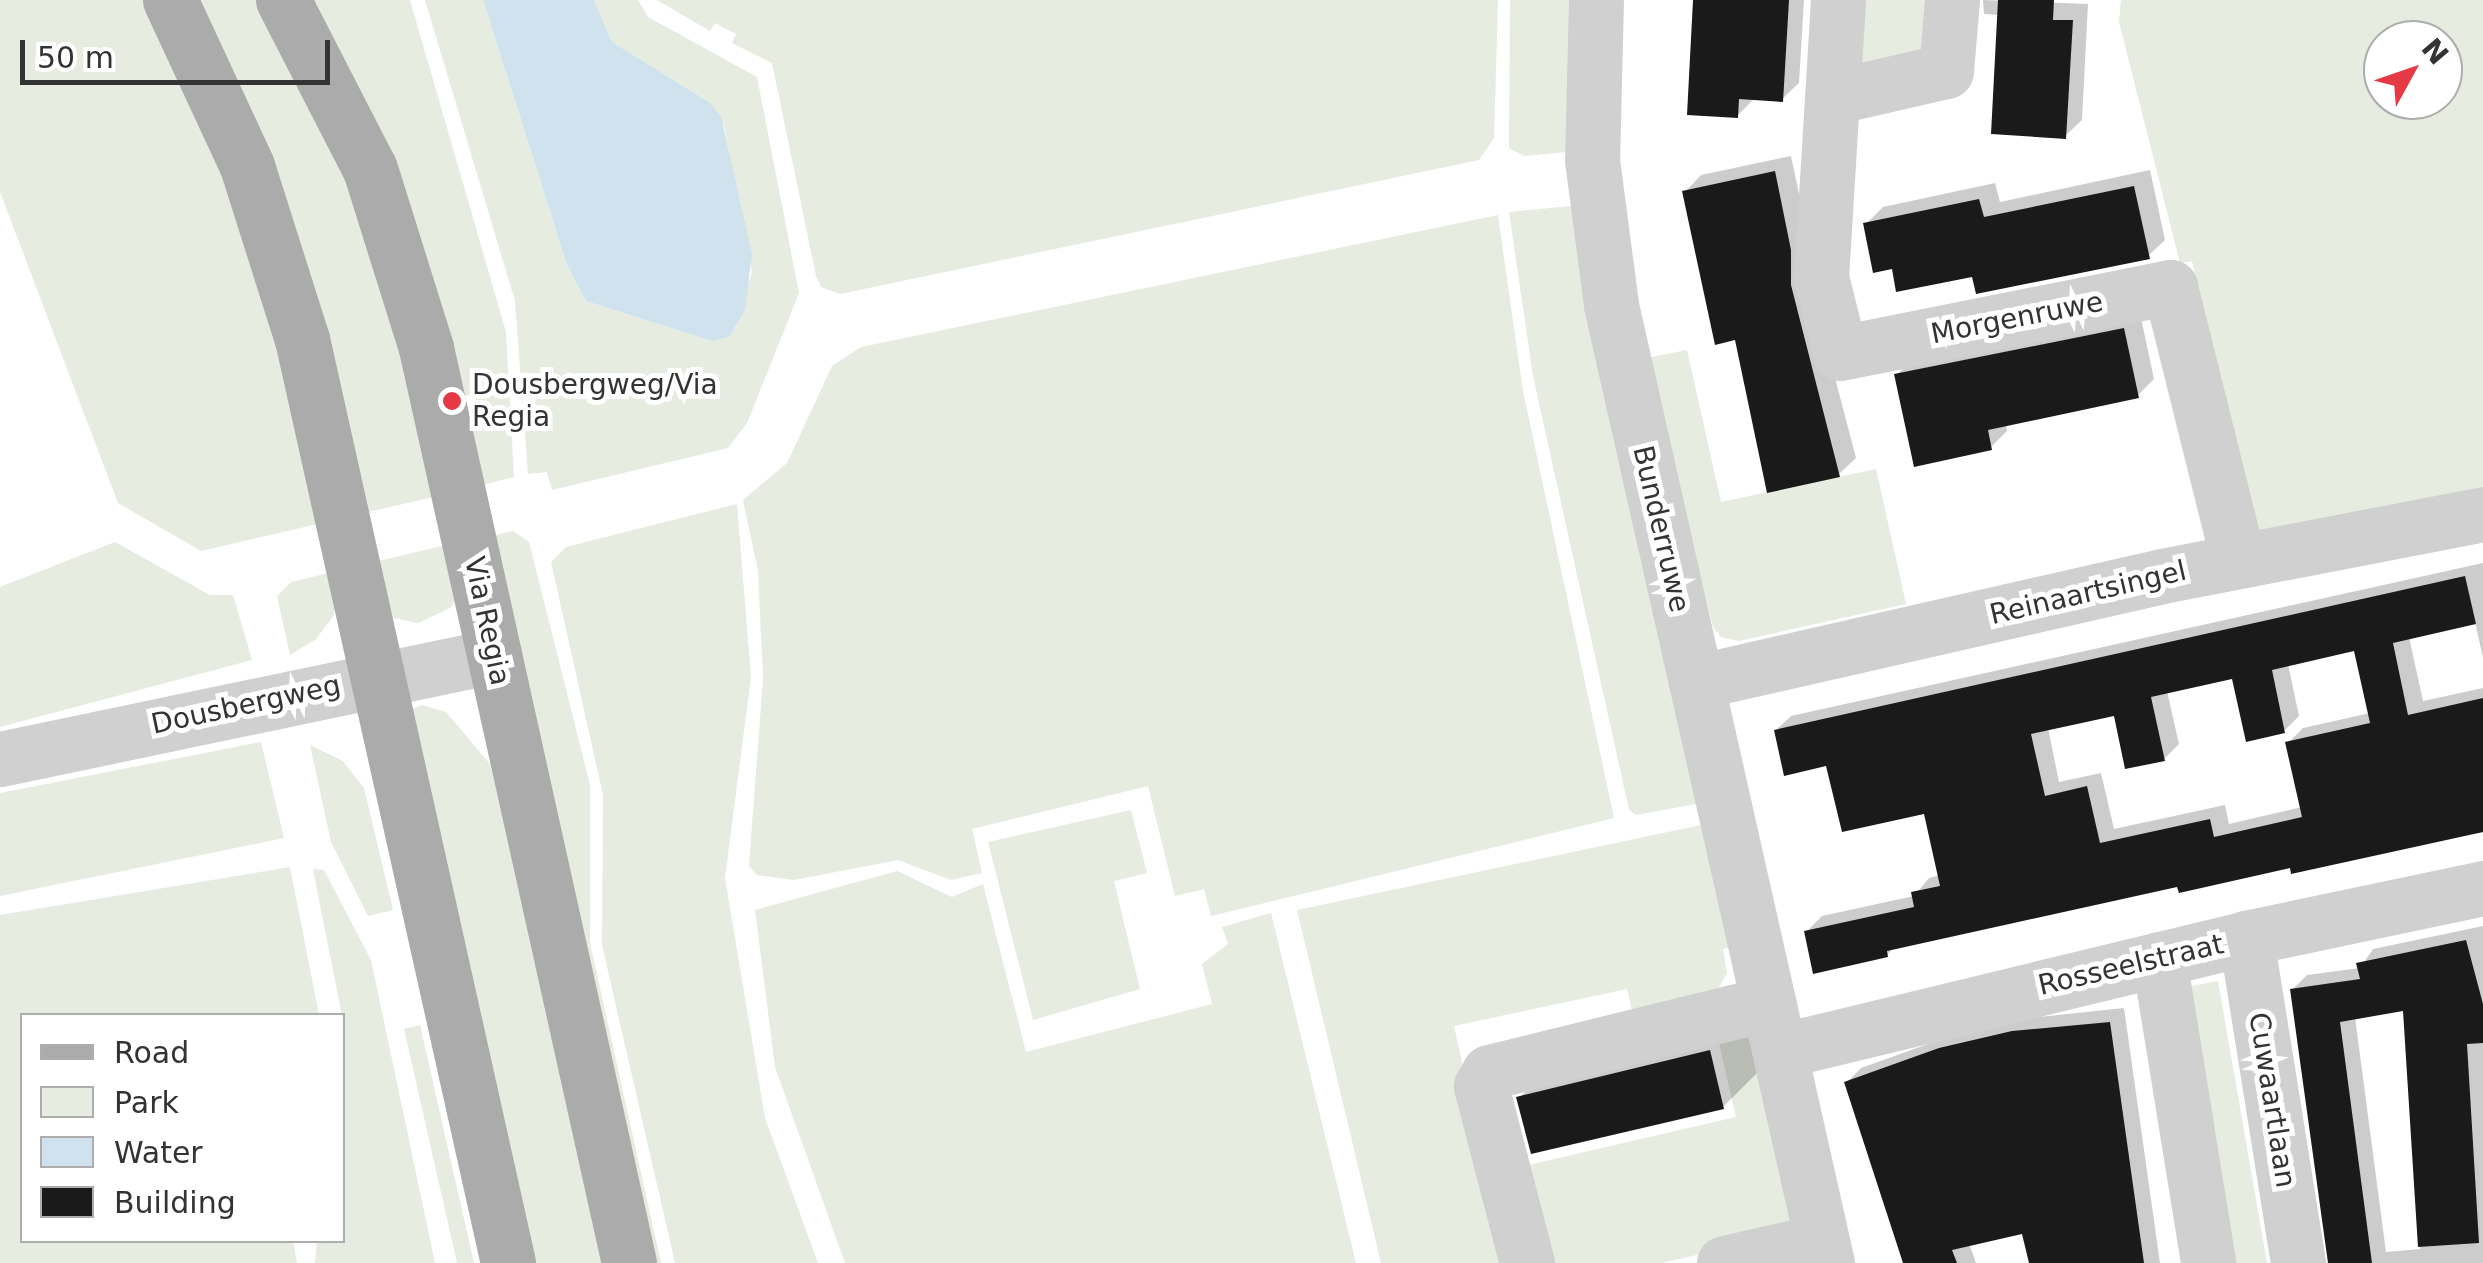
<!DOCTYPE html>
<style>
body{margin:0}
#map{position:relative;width:2483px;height:1263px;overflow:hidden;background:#fff;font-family:"DejaVu Sans",sans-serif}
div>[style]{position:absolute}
.green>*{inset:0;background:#e6ecdf}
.water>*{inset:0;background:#cfe2ee}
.shadow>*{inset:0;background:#0003}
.building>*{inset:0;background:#1a1a1a}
.minor>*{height:55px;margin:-27.5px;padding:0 27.5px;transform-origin:27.5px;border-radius:27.5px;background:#d0d0d0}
.major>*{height:55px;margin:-27.5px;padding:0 27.5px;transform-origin:27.5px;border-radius:27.5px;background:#ababab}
.dots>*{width:28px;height:28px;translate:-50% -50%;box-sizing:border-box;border:5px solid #fff;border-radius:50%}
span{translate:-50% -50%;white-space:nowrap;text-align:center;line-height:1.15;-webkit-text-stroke:10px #fff;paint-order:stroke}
.street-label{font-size:28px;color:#333}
.poi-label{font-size:28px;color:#333}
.left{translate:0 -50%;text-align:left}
.legend{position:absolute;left:20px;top:1013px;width:325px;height:230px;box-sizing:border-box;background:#fff;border:2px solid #adadad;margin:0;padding:12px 18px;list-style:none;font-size:30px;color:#333}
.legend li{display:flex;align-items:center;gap:20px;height:50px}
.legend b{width:50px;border:2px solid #adadad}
.north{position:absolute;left:2363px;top:20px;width:100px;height:100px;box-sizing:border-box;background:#fff;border:2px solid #adadad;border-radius:50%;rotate:50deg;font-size:28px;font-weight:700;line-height:40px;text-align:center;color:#333}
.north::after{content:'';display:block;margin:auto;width:35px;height:45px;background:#e63946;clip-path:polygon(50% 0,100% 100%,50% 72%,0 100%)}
.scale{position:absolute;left:20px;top:40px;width:310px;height:45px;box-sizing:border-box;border:5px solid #333;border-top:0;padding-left:12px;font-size:30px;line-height:35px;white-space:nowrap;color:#333;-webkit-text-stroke:8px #fff;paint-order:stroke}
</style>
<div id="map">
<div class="green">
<div style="clip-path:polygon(0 0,149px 0,242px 198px,326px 522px,201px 551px,118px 503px,0 192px)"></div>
<div style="clip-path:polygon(184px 0,264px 0,320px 98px,446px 494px,351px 516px)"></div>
<div style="clip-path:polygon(292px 0,410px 0,506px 332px,514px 477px,482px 485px,469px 426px,482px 423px,475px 394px,450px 399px)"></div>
<div style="clip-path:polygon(425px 0,483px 0,567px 265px,586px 301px,712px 341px,736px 327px,752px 271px,724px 126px,709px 102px,612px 42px,594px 0,638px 0,648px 17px,757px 77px,799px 293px,747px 423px,728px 448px,552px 490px,547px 472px,528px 474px,515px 301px)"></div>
<div style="clip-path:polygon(657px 0,1498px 0,1494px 138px,1479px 160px,840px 294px,821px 287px,816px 276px,772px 63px,732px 43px,736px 34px,715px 23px,710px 31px)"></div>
<div style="clip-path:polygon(1510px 0,1582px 0,1578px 151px,1524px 156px,1509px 148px)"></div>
<div style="clip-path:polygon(1856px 0,1937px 0,1925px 52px,1855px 71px)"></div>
<div style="clip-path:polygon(evenodd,2121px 0,2483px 0,2483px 491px,2254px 537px,2192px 261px,2180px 263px,2119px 22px,2121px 0,2383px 40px,2443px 40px,2443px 100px,2383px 100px,2383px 40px)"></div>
<div style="clip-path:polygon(1581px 205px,1701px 803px,1636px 815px,1629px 810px,1533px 376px,1509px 212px)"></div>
<div style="clip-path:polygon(1498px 215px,1523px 391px,1614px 818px,1211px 916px,1204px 889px,1175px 896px,1148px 786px,972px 829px,982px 873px,951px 880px,898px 860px,794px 880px,757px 875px,749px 866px,763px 678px,758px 571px,743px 500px,787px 463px,832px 366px,861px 347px)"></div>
<div style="clip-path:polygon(1687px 350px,1721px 502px,1876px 469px,1906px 604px,1739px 641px,1721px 637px,1713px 627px,1647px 358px)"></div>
<div style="clip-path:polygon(737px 504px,751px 677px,725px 878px,765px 1118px,818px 1263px,675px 1263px,602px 945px,603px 795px,551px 562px,566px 547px)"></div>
<div style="clip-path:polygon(513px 531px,529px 542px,590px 785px,590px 943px,661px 1263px,645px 1263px,482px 538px)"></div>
<div style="clip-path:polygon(115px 542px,210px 595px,233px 595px,252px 660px,0 727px,0 587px)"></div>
<div style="clip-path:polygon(455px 543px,455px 601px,450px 608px,418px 623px,388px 617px,365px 564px)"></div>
<div style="clip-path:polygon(337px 571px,334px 615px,316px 639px,290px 655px,277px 596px,291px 582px)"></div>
<div style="clip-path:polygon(422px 705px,446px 712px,490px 764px,616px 1263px,520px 1263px,409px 710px)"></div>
<div style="clip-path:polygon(261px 742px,284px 838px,0 896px,0 793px)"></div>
<div style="clip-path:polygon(310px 745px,343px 761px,364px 788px,393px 910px,368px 916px,331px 842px)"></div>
<div style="clip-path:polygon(1131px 810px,1147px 873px,1114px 881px,1140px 989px,1033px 1020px,988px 842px)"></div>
<div style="clip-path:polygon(1706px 824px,1732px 947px,1723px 949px,1727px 973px,1718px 989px,1633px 1015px,1627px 989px,1454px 1026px,1506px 1263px,1381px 1263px,1297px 910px)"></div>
<div style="clip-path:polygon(290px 867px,319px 1015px,22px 1016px,22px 1240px,293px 1241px,297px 1263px,0 1263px,0 915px)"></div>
<div style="clip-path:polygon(313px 869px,324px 870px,371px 960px,435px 1263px,315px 1263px,317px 1241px,342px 1240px,342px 1016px)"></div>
<div style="clip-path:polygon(897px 871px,952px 897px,983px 884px,1026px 1052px,1212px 1004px,1202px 964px,1228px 944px,1222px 927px,1271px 913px,1356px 1263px,845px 1263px,775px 1067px,755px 910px)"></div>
<div style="clip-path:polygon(2218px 981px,2267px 1263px,2232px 1263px,2191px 986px)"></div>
<div style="clip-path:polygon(1756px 1021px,1805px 1230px,1662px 1263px,1542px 1263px,1520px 1167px,1736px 1117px,1716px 1030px)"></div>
<div style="clip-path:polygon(420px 1025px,474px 1263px,457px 1263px,404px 1029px)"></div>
</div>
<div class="water">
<div style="clip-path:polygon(483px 0,594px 0,612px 42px,709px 102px,721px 116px,752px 254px,745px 310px,730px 336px,712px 341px,586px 301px,567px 265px)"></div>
</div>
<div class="shadow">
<div style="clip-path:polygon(1696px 0,1804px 0,1799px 83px,1782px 99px,1755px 98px,1737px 116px)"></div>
<div style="clip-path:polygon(1983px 0,2088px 4px,2082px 120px,2065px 136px,2000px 15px,1984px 14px)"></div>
<div style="clip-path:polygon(1791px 156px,1807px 232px,1806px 267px,1856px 458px,1839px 474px,1737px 338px,1685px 192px,1701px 175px)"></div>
<div style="clip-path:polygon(2150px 170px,2165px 240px,2148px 256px,1974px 274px,1894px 266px,1866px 224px,1883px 207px,1995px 183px,2000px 202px)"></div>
<div style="clip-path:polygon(2140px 313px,2154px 379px,2138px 395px,2006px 424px,2007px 431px,1990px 448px,1897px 375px,1913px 358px)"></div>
<div style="clip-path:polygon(evenodd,2483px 563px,2483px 658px,2475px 622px,2409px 637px,2423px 701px,2483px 688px,2483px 832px,2179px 884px,1895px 946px,1887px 955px,1807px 931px,1822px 916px,1914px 896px,1929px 878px,1940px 875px,1926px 811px,1776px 730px,1791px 716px,2483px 563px,2356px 648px,2370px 713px,2303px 728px,2288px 743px,2302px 807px,2229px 824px,2225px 805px,2114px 829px,2101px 773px,2059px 782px,2048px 728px,2116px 713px,2164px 759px,2179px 744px,2167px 691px,2234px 676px,2284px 731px,2299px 716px,2288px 664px,2356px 648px)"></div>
<div style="clip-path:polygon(evenodd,2483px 926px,2483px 1263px,2331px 1263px,2292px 990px,2307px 975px,2360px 968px,2373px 949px,2483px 926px,2406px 1008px,2420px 1249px,2386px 1252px,2355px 1017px,2406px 1008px)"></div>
<div style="clip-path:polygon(2124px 1008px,2160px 1263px,2032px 1263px,2024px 1231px,1969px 1243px,1976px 1263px,1906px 1263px,1846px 1083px,1861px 1068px,1956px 1034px,2029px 1018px)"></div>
<div style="clip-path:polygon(1753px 1009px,1766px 1064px,1723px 1107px,1519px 1098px,1562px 1056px)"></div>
</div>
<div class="building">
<div style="clip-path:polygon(1693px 0,1789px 0,1783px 102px,1739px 99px,1738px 118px,1687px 115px)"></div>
<div style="clip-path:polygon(1998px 0,2054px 0,2053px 20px,2073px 20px,2066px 139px,1991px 134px)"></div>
<div style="clip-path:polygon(1775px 171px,1791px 250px,1791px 285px,1840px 477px,1767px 493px,1735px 340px,1715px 345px,1682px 191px)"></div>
<div style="clip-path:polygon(2134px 186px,2150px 259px,1976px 294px,1972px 277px,1896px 292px,1892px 269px,1873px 273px,1863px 223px,1979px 199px,1984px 217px)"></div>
<div style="clip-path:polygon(2124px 328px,2139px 398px,1988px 430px,1992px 450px,1914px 467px,1894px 374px)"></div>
<div style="clip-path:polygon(evenodd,2465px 576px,2476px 624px,2393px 643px,2408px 715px,2483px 698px,2483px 832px,2291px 874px,2290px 868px,2179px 893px,2177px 887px,1887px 951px,1888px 957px,1813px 974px,1804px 931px,1914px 907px,1911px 892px,1940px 886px,1924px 814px,1842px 832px,1826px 766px,1784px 776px,1774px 730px,2465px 576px,2354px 651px,2370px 723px,2285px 742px,2302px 817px,2214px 837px,2210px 819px,2100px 843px,2087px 786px,2045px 796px,2031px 734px,2114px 716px,2125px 769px,2165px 761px,2151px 697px,2232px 679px,2246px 742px,2285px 733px,2272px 670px,2354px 651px)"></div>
<div style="clip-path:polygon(2466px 940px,2483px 1004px,2483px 1043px,2467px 1044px,2479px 1243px,2418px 1247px,2403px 1011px,2340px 1022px,2372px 1263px,2328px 1263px,2290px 989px,2360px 979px,2356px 963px)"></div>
<div style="clip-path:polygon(2110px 1022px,2144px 1263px,2029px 1263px,2022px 1234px,1952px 1250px,1957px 1263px,1903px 1263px,1844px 1082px,1939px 1048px,2012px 1031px)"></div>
<div style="clip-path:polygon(1710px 1050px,1724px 1109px,1531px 1154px,1516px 1097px)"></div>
</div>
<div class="minor">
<div style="left:1596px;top:0;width:160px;rotate:91.4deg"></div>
<div style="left:1592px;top:160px;width:146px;rotate:82.5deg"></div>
<div style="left:1611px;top:305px;width:982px;rotate:77.29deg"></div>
<div style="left:1838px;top:0;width:278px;rotate:93.5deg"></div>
<div style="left:1821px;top:277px;width:78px;rotate:76deg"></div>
<div style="left:1840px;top:353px;width:337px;rotate:-11.3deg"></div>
<div style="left:2170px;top:287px;width:281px;rotate:76deg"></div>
<div style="left:1833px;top:97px;width:116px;rotate:-13deg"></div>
<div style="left:1946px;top:71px;width:71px;rotate:-85.2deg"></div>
<div style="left:1696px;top:682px;width:478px;rotate:-12.8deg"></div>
<div style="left:2162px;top:576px;width:327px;rotate:-10.9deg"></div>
<div style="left:0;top:759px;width:505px;rotate:-11.78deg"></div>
<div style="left:2246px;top:938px;width:329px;rotate:80.9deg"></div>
<div style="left:2159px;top:959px;width:308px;rotate:80.8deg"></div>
<div style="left:1780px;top:1051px;width:480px;rotate:-13.6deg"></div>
<div style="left:2246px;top:938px;width:242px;rotate:-11.9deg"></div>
<div style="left:1527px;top:1263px;width:183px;rotate:-104.6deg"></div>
<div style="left:1481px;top:1086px;width:16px;rotate:-60deg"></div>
<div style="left:1489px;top:1072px;width:288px;rotate:-13.8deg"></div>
<div style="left:1724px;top:1263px;width:100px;rotate:-12.7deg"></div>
</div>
<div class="major">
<div style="left:170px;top:0;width:183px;rotate:65.1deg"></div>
<div style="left:247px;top:166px;width:182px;rotate:72.4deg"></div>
<div style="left:302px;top:339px;width:947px;rotate:77.43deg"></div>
<div style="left:283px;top:0;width:190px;rotate:62.8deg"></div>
<div style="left:370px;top:169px;width:188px;rotate:72.6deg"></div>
<div style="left:426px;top:348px;width:937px;rotate:77.49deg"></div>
</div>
<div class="dots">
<div style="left:452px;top:401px;background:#e63946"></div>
</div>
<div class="street-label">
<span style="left:2017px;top:318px;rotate:-11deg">Morgenruwe</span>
<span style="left:1661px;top:529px;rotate:77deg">Bunderruwe</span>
<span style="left:2088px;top:593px;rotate:-13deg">Reinaartsingel</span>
<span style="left:487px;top:621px;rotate:78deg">Via Regia</span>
<span style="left:246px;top:705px;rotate:-12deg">Dousbergweg</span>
<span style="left:2131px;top:965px;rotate:-13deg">Rosseelstraat</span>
<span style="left:2272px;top:1100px;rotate:81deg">Cuwaartlaan</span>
</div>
<div class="poi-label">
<span class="left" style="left:472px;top:401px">Dousbergweg/Via<br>Regia</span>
</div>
<ul class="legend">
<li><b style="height:12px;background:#ababab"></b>Road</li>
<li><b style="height:28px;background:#e6ecdf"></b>Park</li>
<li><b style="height:28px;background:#cfe2ee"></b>Water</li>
<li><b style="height:28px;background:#1a1a1a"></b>Building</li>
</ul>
<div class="north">N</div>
<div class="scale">50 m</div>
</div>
